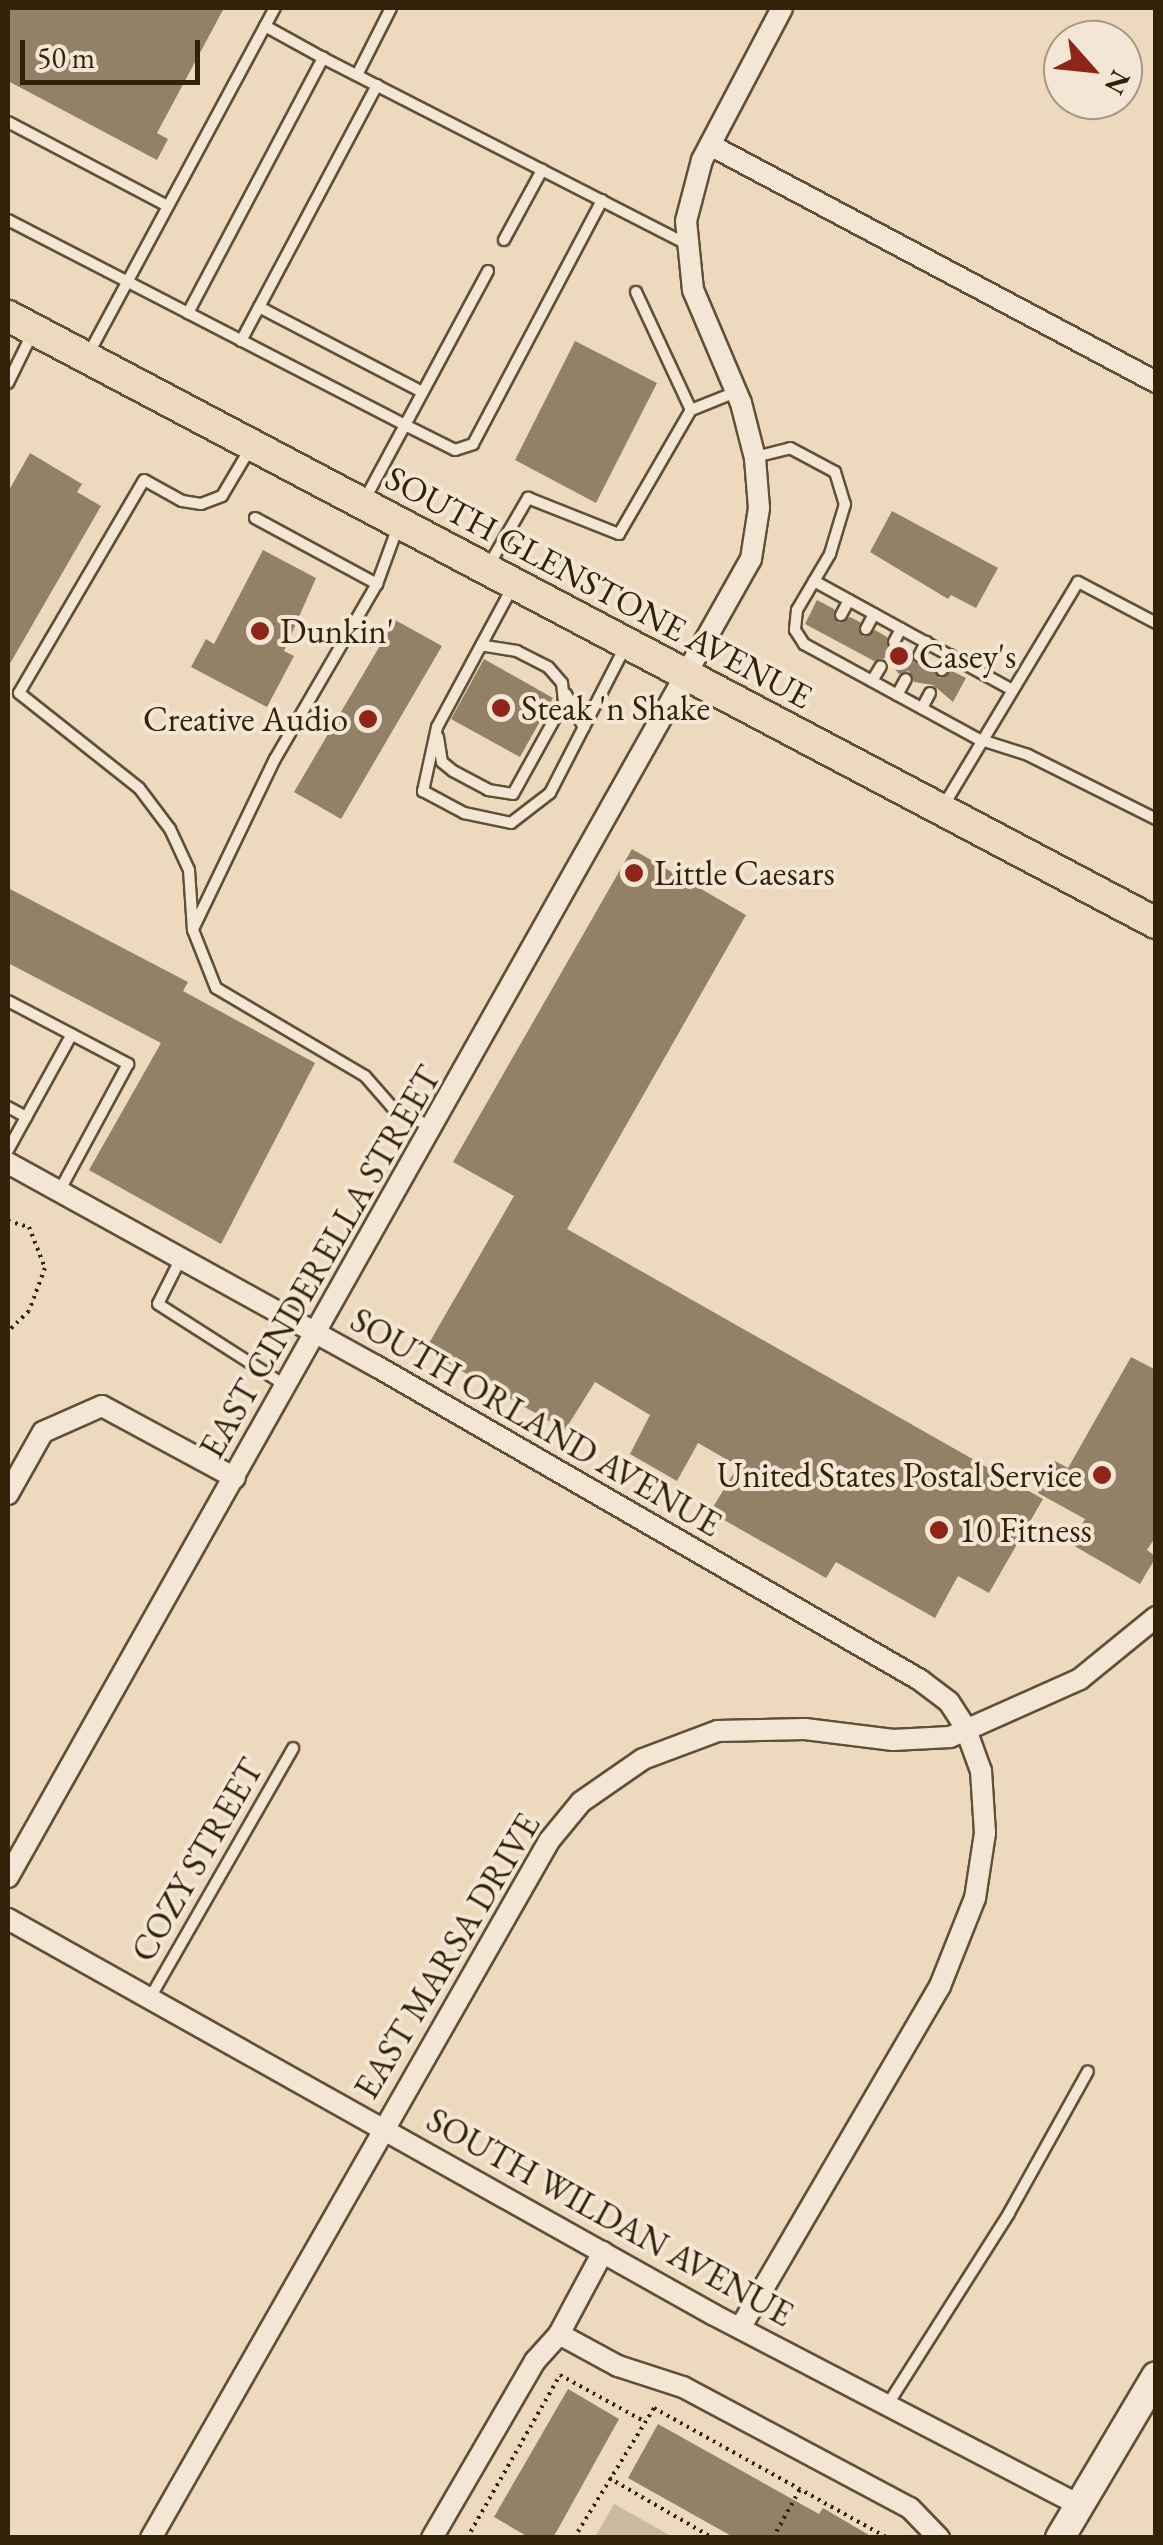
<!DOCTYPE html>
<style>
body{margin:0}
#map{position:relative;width:1163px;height:2545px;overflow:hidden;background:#ecd9be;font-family:"EB Garamond",serif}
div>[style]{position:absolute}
.green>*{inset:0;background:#ccba9f}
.building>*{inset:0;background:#938167}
.path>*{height:4px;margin-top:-2px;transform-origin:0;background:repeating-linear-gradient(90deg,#322209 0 2.5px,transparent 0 7.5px)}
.roads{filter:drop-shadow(2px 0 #605036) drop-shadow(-2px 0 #605036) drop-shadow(0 2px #605036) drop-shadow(0 -2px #605036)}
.lane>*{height:10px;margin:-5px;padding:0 5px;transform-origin:5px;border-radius:5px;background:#f3e6d5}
.street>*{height:20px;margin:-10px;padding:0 10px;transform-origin:10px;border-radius:10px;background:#f3e6d5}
.secondary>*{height:28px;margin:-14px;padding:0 14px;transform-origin:14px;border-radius:14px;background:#f3e6d5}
.primary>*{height:30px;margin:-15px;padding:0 15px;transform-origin:15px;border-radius:15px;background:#ecd9be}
.dots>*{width:28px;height:28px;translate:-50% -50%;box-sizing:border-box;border:5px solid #f3e6d5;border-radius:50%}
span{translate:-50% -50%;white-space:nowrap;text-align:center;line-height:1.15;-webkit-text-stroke:8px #f3e6d5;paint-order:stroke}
.street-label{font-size:35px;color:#322209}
.poi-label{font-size:35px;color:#322209}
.left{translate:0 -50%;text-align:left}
.right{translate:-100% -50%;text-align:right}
.frame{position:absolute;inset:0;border:10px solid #322209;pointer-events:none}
.north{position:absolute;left:1043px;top:20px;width:100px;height:100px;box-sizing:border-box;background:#f3e6d5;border:2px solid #a69883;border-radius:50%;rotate:117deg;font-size:28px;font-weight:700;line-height:40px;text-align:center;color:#322209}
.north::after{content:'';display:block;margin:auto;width:35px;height:45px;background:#8f2418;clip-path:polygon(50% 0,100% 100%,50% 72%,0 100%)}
.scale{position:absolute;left:20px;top:40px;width:180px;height:45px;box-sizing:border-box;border:5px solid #322209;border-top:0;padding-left:12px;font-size:30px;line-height:35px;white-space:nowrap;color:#322209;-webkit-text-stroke:8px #f3e6d5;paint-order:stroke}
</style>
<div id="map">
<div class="green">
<div style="clip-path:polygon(614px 2504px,673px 2537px,595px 2537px)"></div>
</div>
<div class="building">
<div style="clip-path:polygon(8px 8px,224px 8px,157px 133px,168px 139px,157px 160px,8px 81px)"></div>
<div style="clip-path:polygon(575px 341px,657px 383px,596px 503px,515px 460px)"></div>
<div style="clip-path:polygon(30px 453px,82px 484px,77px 492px,101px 506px,8px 667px,8px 492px)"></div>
<div style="clip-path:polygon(892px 511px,998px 568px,976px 608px,951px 595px,948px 599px,870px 552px)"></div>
<div style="clip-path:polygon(263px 550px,316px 578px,284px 651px,294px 656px,267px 707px,191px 667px,206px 639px,214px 644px)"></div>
<div style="clip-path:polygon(817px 600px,834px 609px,838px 623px,850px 617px,860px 622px,863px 637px,875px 630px,887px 637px,891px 650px,902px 645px,912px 650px,914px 663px,936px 663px,939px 678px,952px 671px,966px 678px,953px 702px,933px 685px,914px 682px,909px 671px,899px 674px,885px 658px,874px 661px,805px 624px)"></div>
<div style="clip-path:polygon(395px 620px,442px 646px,341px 819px,294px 792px)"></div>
<div style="clip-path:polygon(484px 659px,553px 698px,520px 757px,451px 719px)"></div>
<div style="clip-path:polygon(632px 849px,746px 915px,567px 1229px,1043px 1499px,989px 1593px,958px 1576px,935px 1618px,836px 1562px,826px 1578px,710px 1512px,738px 1466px,698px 1443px,677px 1481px,630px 1454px,650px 1415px,595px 1382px,565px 1430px,425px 1350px,514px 1196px,453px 1162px)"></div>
<div style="clip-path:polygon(8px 888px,188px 982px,183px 991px,315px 1063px,221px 1244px,89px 1170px,161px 1043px,8px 963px)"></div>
<div style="clip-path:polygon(1131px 1357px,1156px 1370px,1156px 1536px,1147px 1550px,1156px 1557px,1140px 1584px,1071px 1544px,1085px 1519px,1038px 1493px,1055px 1461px,1068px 1468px)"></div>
<div style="clip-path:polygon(568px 2389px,619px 2419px,553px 2538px,530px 2538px,494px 2517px)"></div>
<div style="clip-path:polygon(658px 2424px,819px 2514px,823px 2508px,874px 2538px,735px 2538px,628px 2478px)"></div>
</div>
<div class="path">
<div style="left:8px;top:1221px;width:22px;rotate:16deg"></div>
<div style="left:29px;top:1227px;width:44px;rotate:68.7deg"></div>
<div style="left:45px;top:1268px;width:46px;rotate:110.4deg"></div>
<div style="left:29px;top:1311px;width:29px;rotate:136deg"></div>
<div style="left:609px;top:2478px;width:120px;rotate:30deg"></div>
<div style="left:467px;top:2538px;width:188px;rotate:-60.3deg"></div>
<div style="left:560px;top:2375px;width:94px;rotate:28.8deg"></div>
<div style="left:574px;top:2538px;width:153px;rotate:-58.4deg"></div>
<div style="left:654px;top:2408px;width:268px;rotate:29.1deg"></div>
<div style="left:773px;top:2538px;width:58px;rotate:-61.2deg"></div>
</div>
<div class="roads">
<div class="lane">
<div style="left:265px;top:26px;width:66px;rotate:28.9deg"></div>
<div style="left:357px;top:75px;width:75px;rotate:-63.1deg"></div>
<div style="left:8px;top:122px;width:180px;rotate:27.8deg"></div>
<div style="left:8px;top:220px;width:203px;rotate:27.3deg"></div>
<div style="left:504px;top:240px;width:80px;rotate:-61.5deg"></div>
<div style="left:488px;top:271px;width:175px;rotate:118.3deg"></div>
<div style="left:405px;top:425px;width:56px;rotate:26.6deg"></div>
<div style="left:455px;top:450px;width:19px;rotate:-18deg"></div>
<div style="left:473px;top:444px;width:276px;rotate:-62.1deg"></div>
<div style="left:636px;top:292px;width:130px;rotate:65deg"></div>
<div style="left:259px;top:307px;width:184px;rotate:27.5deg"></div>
<div style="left:241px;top:341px;width:290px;rotate:-62deg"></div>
<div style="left:89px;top:353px;width:392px;rotate:-61.7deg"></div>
<div style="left:8px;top:383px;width:55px;rotate:-63.9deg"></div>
<div style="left:251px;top:447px;width:57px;rotate:120.6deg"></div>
<div style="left:222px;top:496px;width:22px;rotate:159deg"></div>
<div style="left:201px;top:504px;width:19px;rotate:-171deg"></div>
<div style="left:182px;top:501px;width:43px;rotate:-151.1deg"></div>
<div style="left:144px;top:480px;width:247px;rotate:120.4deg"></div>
<div style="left:19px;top:693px;width:153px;rotate:38.4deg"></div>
<div style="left:139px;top:788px;width:51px;rotate:52.9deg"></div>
<div style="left:170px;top:829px;width:45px;rotate:65.1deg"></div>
<div style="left:189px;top:870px;width:60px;rotate:86.2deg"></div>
<div style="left:193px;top:930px;width:62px;rotate:68.4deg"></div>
<div style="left:216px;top:988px;width:173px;rotate:30.6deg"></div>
<div style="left:365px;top:1076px;width:41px;rotate:48.9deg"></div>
<div style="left:392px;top:1107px;width:46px;rotate:27.1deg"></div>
<div style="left:755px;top:457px;width:36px;rotate:-14deg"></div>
<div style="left:790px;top:448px;width:51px;rotate:28.1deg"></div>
<div style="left:835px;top:472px;width:34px;rotate:73deg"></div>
<div style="left:845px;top:504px;width:52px;rotate:106.7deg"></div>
<div style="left:830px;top:554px;width:65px;rotate:120.5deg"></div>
<div style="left:797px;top:610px;width:20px;rotate:96deg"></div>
<div style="left:795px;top:630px;width:17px;rotate:57deg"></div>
<div style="left:804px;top:644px;width:198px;rotate:28.6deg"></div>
<div style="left:978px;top:739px;width:52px;rotate:17.7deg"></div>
<div style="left:1028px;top:755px;width:143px;rotate:26.6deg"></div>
<div style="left:365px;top:499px;width:84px;rotate:-61.6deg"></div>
<div style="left:405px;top:425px;width:244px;rotate:-152.7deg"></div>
<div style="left:188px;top:313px;width:289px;rotate:-62.1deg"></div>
<div style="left:323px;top:58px;width:408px;rotate:27.1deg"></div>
<div style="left:255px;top:518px;width:139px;rotate:28.4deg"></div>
<div style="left:377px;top:584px;width:64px;rotate:-69.9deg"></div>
<div style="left:489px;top:565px;width:78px;rotate:-59.8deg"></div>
<div style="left:528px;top:498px;width:98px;rotate:21.6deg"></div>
<div style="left:619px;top:534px;width:143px;rotate:-59.9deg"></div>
<div style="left:691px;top:410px;width:48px;rotate:-21.8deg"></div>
<div style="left:814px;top:581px;width:222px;rotate:28.8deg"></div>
<div style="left:513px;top:586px;width:160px;rotate:118.3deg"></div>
<div style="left:437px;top:727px;width:66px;rotate:102.3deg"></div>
<div style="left:423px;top:791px;width:47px;rotate:28.2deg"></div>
<div style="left:464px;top:813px;width:48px;rotate:12deg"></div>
<div style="left:511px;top:823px;width:49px;rotate:-37.6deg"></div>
<div style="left:550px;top:793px;width:166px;rotate:-62.8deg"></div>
<div style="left:841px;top:615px;width:17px;rotate:-62deg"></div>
<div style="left:866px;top:629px;width:17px;rotate:-62deg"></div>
<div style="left:894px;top:642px;width:15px;rotate:-62deg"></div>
<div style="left:919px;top:656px;width:16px;rotate:-63deg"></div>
<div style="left:942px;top:670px;width:17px;rotate:-62deg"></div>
<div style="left:872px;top:681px;width:17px;rotate:-59deg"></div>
<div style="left:566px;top:694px;width:38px;rotate:62deg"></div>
<div style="left:897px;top:695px;width:18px;rotate:-61deg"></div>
<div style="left:922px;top:708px;width:17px;rotate:-62deg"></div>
<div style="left:438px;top:737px;width:25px;rotate:81deg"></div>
<div style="left:442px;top:762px;width:14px;rotate:39deg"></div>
<div style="left:453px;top:771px;width:40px;rotate:28deg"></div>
<div style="left:488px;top:790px;width:25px;rotate:9deg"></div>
<div style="left:513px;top:794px;width:105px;rotate:-61deg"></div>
<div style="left:564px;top:702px;width:19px;rotate:-96deg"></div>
<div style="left:562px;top:683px;width:21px;rotate:-131deg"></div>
<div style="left:548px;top:667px;width:35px;rotate:-153deg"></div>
<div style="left:517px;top:651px;width:36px;rotate:-171deg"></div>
<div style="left:944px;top:805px;width:260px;rotate:-59deg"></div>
<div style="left:1078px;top:582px;width:88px;rotate:27.7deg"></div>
<div style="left:194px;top:927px;width:187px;rotate:-64.3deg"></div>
<div style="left:275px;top:759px;width:203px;rotate:-59.8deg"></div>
<div style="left:8px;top:1001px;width:136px;rotate:27.7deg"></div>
<div style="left:128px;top:1064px;width:143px;rotate:118.4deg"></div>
<div style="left:8px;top:1107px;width:21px;rotate:29deg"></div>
<div style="left:8px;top:1150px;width:132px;rotate:-61.1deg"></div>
<div style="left:181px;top:1258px;width:51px;rotate:116.6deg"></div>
<div style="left:158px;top:1304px;width:152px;rotate:32.6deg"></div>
<div style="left:150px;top:1998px;width:288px;rotate:-60.2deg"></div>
<div style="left:888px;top:2404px;width:226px;rotate:-57.6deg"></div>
<div style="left:1009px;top:2213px;width:162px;rotate:-60.9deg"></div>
</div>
<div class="street">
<div style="left:710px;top:145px;width:505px;rotate:27.99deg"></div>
<div style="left:8px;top:1163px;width:420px;rotate:28.9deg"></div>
<div style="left:376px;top:1366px;width:628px;rotate:29.99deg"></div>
<div style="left:920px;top:1680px;width:36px;rotate:37deg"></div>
<div style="left:949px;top:1702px;width:30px;rotate:57deg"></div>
<div style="left:965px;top:1727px;width:47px;rotate:70deg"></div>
<div style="left:981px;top:1771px;width:62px;rotate:86.3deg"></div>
<div style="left:985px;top:1833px;width:66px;rotate:98.7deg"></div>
<div style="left:975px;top:1898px;width:95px;rotate:111.7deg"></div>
<div style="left:940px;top:1986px;width:396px;rotate:120.3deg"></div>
<div style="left:8px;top:1494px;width:71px;rotate:-60.6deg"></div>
<div style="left:43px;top:1432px;width:64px;rotate:-23.8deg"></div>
<div style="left:102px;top:1406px;width:151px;rotate:28.4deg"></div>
<div style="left:8px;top:1877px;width:1513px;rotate:-60.59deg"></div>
<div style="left:751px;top:559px;width:52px;rotate:-81.1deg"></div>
<div style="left:759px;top:508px;width:50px;rotate:-94.6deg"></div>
<div style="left:755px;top:458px;width:57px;rotate:-104.3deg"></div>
<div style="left:741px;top:403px;width:123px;rotate:-113deg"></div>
<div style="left:693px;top:290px;width:69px;rotate:-95.8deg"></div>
<div style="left:686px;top:221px;width:63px;rotate:-75.3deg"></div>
<div style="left:702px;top:160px;width:172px;rotate:-62.2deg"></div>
<div style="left:8px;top:1919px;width:809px;rotate:29.29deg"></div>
<div style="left:714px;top:2315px;width:414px;rotate:27.5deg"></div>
<div style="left:603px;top:2252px;width:93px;rotate:118.2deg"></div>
<div style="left:559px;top:2334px;width:67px;rotate:28.5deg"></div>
<div style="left:618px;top:2366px;width:68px;rotate:17.9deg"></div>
<div style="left:683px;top:2387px;width:257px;rotate:28.1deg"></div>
<div style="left:910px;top:2508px;width:42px;rotate:46deg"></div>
<div style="left:151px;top:2538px;width:803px;rotate:-60.27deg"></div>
<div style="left:549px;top:1841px;width:50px;rotate:-50.6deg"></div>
<div style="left:581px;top:1802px;width:75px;rotate:-34.7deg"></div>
<div style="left:643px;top:1759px;width:80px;rotate:-20.5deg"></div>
<div style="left:718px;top:1731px;width:87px;rotate:-1.3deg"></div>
<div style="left:805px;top:1729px;width:89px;rotate:7.1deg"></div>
<div style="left:893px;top:1740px;width:57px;rotate:-3deg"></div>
<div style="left:950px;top:1737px;width:142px;rotate:-24deg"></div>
<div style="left:1080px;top:1679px;width:98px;rotate:-39.2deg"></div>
<div style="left:432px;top:2538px;width:205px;rotate:-59.8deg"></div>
<div style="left:535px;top:2361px;width:36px;rotate:-48deg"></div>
</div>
<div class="secondary">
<div style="left:1060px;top:2538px;width:188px;rotate:-59.3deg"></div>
</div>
<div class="primary">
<div style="left:8px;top:316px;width:1299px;rotate:27.87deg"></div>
</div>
</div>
<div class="dots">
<div style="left:260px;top:631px;background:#8f2418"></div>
<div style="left:899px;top:656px;background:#8f2418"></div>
<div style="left:501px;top:708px;background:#8f2418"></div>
<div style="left:368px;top:719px;background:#8f2418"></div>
<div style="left:634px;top:873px;background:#8f2418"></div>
<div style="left:1102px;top:1475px;background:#8f2418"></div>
<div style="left:939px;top:1530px;background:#8f2418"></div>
</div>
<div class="street-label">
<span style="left:599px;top:587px;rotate:28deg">SOUTH GLENSTONE AVENUE</span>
<span style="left:320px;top:1262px;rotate:-60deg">EAST CINDERELLA STREET</span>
<span style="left:536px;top:1422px;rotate:30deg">SOUTH ORLAND AVENUE</span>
<span style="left:197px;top:1860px;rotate:-60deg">COZY STREET</span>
<span style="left:447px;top:1956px;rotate:-59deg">EAST MARSA DRIVE</span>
<span style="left:610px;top:2217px;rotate:29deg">SOUTH WILDAN AVENUE</span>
</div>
<div class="poi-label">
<span class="left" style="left:280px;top:631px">Dunkin'</span>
<span class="left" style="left:919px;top:656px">Casey's</span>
<span class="left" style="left:521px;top:708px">Steak 'n Shake</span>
<span class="right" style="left:348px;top:719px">Creative Audio</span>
<span class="left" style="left:654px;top:873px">Little Caesars</span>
<span class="right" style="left:1082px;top:1475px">United States Postal Service</span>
<span class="left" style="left:959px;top:1530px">10 Fitness</span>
</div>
<div class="frame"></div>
<div class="north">N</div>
<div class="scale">50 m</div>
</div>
